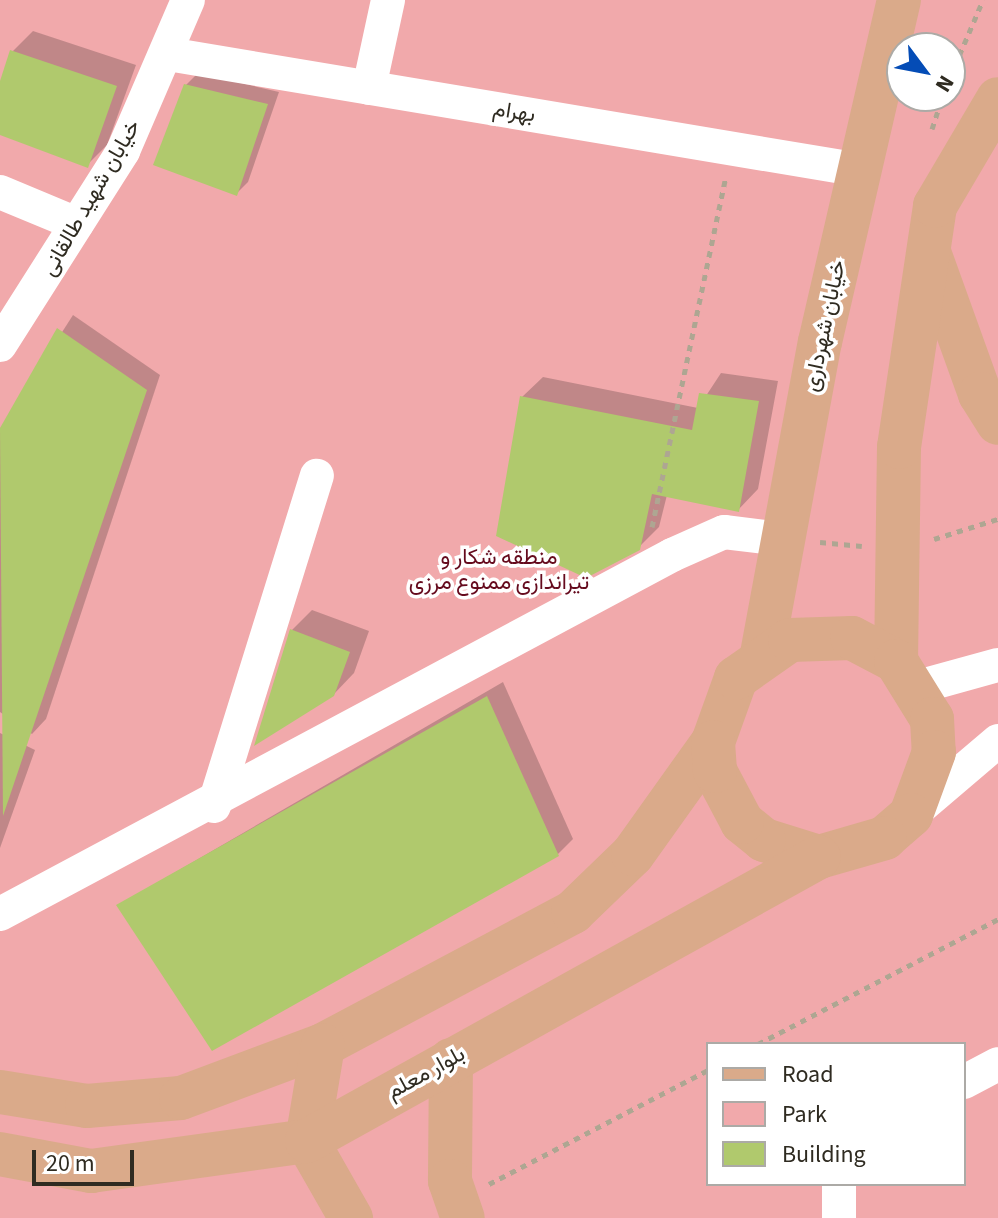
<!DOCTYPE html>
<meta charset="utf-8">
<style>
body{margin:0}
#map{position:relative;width:998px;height:1218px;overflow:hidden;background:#f3e8cf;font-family:"Source Sans 3",Vazirmatn,sans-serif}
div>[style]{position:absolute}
.green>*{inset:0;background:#f1a9ab}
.shadow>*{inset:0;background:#0003}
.building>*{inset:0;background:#b0c96d}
.path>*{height:5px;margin-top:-2.5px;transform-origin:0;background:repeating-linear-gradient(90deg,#aea692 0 6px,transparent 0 12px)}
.minor>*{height:34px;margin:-17px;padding:0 17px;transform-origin:17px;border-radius:17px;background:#fff}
.major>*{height:44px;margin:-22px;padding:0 22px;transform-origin:22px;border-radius:22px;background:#daaa8a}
span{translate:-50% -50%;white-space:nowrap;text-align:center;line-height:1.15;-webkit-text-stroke:7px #fff;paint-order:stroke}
.street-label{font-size:22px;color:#2f2b21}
.park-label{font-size:22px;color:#650a1d}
.legend{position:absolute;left:706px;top:1042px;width:260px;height:144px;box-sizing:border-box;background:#fff;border:2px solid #acaaa6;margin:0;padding:10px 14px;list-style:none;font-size:24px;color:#2f2b21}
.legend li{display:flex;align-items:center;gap:16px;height:40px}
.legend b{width:40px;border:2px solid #acaaa6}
.north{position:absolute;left:886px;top:32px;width:80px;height:80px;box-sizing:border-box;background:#fff;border:2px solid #acaaa6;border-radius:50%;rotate:122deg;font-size:22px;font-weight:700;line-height:32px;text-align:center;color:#2f2b21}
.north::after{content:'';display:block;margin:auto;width:28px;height:36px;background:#044cb6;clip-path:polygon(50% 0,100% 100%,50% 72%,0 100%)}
.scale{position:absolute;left:32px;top:1150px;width:102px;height:36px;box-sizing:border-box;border:4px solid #2f2b21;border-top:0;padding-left:10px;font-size:24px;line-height:28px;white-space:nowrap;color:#2f2b21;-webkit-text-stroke:6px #fff;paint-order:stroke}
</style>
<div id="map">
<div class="green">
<div style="clip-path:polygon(evenodd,0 0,998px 0,998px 1218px,0 1218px,0 0,902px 48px,950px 48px,950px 96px,902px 96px,902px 48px,0 0,708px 1044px,964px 1044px,964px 1184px,708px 1184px,708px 1044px)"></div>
</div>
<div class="shadow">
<div style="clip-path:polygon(33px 31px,136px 65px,107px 145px,87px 165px,0 133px,0 87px,12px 52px)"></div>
<div style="clip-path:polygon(198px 73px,279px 92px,248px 182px,236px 194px,186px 85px)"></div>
<div style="clip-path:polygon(73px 315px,160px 375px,46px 719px,32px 734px,0 712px,0 429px)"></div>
<div style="clip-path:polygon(721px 373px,778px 381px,758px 489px,738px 510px,667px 495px,659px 527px,638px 548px,522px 397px,543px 377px,698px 408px)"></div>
<div style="clip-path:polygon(312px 610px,369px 631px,354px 673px,333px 695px,292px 630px)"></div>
<div style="clip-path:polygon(503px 682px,573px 839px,558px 854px,119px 905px)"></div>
<div style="clip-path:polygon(0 733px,35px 750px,0 848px)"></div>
</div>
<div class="building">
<div style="clip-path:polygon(10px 50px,117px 86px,88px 168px,0 135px,0 81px)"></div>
<div style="clip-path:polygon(184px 84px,268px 104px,237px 196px,153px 165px)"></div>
<div style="clip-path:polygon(57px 328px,147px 390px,3px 816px,0 428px)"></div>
<div style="clip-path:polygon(699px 393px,759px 401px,739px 512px,652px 494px,640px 550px,586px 578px,496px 536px,520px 396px,692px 430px)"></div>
<div style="clip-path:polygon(290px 629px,350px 652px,334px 696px,254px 746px)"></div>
<div style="clip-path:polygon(487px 696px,559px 856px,212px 1051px,116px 905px)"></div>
</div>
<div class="path">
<div style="left:950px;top:77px;width:84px;rotate:-66.8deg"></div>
<div style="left:932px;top:129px;width:35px;rotate:-72deg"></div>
<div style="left:652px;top:527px;width:355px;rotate:-78.1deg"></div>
<div style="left:934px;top:539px;width:67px;rotate:-17.4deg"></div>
<div style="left:820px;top:542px;width:42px;rotate:5.4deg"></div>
<div style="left:758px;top:1044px;width:271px;rotate:-27.5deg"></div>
<div style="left:489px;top:1184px;width:247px;rotate:-27.5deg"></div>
</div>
<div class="minor">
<div style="left:168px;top:54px;width:702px;rotate:9.52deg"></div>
<div style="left:369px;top:88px;width:90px;rotate:-77.8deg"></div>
<div style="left:0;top:192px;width:83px;rotate:22.6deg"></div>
<div style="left:0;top:345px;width:230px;rotate:-57.6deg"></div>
<div style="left:123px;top:151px;width:164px;rotate:-66.7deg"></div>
<div style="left:918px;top:687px;width:83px;rotate:-15.4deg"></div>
<div style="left:214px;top:806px;width:346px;rotate:-72.7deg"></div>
<div style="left:911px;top:815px;width:114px;rotate:-40.4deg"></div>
<div style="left:0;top:914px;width:762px;rotate:-28.11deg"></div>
<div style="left:672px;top:555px;width:57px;rotate:-23.9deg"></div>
<div style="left:724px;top:532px;width:59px;rotate:6.8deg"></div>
<div style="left:964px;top:1082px;width:38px;rotate:-28deg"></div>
<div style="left:839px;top:1184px;width:34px;rotate:90deg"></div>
</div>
<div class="major">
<div style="left:930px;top:255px;width:148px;rotate:70.2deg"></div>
<div style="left:980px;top:394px;width:34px;rotate:58deg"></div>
<div style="left:762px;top:654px;width:317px;rotate:-79.5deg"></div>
<div style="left:820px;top:342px;width:351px;rotate:-77deg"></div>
<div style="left:896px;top:661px;width:214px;rotate:-89.2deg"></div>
<div style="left:899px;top:447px;width:244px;rotate:-81.5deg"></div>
<div style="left:935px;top:206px;width:124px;rotate:-59.5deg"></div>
<div style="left:451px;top:1060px;width:121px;rotate:90.5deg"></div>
<div style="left:450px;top:1181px;width:39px;rotate:71deg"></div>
<div style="left:0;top:1092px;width:88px;rotate:9.1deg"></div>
<div style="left:87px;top:1106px;width:94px;rotate:-4.9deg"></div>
<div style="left:181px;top:1098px;width:152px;rotate:-20.5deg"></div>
<div style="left:323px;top:1045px;width:283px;rotate:-28deg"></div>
<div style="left:573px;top:912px;width:83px;rotate:-44deg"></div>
<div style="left:633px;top:854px;width:138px;rotate:-54.5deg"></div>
<div style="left:713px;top:742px;width:68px;rotate:-70.2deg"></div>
<div style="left:736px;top:678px;width:66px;rotate:-35.1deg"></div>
<div style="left:790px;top:640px;width:62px;rotate:-1.8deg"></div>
<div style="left:852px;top:638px;width:50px;rotate:27.6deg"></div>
<div style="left:896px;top:661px;width:68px;rotate:58.2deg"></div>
<div style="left:932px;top:719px;width:33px;rotate:87deg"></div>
<div style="left:934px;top:752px;width:67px;rotate:110.1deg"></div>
<div style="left:911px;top:815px;width:35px;rotate:139deg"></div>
<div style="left:885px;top:838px;width:69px;rotate:163.9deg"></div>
<div style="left:819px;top:857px;width:58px;rotate:-162.8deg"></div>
<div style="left:764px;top:840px;width:28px;rotate:-141deg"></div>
<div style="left:742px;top:822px;width:58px;rotate:-117.9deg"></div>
<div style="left:715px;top:771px;width:29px;rotate:-94deg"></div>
<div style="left:307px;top:1141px;width:97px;rotate:-80.5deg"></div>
<div style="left:307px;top:1141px;width:89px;rotate:60.3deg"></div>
<div style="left:0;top:1154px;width:93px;rotate:10.6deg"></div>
<div style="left:91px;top:1171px;width:218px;rotate:-7.9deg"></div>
<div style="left:307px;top:1141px;width:585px;rotate:-29.02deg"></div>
</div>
<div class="street-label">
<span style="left:514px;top:112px;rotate:9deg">بهرام</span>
<span style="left:91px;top:198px;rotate:-60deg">خیابان شهيد طالقانی</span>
<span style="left:825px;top:326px;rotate:-78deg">خیابان شهرداری</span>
<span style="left:426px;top:1073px;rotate:-29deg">بلوار معلم</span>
</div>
<div class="park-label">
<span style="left:499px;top:570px">منطقه شکار و<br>تیراندازی ممنوع مرزی</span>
</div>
<ul class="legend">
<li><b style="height:10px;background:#daaa8a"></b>Road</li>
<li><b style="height:22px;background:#f1a9ab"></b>Park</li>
<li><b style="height:22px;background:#b0c96d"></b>Building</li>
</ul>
<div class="north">N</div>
<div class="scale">20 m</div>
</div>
